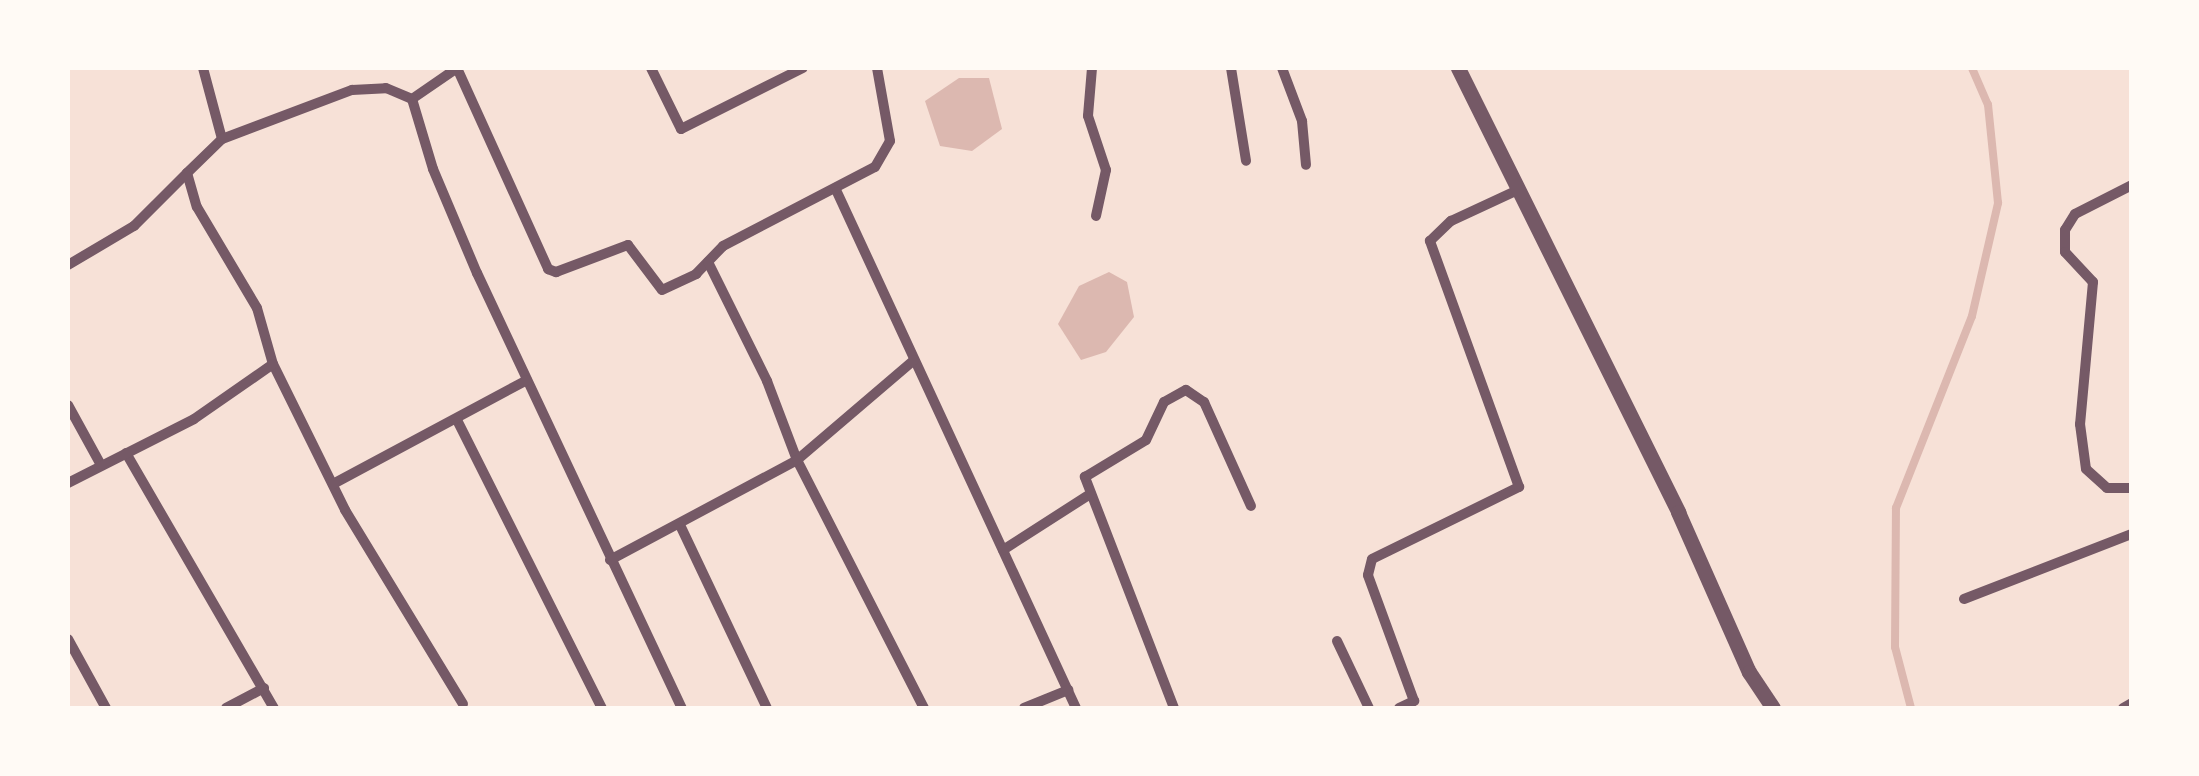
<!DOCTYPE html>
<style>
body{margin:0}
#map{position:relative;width:2199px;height:776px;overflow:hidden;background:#f7e1d7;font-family:"Fira Sans",sans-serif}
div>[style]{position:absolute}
.water>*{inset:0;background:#dcb8b0}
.stream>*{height:8px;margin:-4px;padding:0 4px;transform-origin:4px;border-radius:4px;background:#dcb8b0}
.minor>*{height:10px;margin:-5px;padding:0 5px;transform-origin:5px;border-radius:5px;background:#755966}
.tertiary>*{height:15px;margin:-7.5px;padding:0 7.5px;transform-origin:7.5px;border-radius:7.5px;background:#755966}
span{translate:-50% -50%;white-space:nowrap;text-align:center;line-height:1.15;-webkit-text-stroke:8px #fffaf5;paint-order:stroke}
.frame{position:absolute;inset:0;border:70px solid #fffaf5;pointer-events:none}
</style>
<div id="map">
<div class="water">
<div style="clip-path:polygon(959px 78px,989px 78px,1002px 129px,972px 151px,940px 146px,925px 101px)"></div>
<div style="clip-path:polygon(1109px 272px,1127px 282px,1134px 317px,1106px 352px,1081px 360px,1058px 324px,1079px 286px)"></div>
</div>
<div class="stream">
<div style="left:1911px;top:708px;width:63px;rotate:-104.7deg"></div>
<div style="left:1895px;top:647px;width:139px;rotate:-89.6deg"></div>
<div style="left:1896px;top:508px;width:206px;rotate:-68.4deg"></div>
<div style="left:1972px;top:316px;width:116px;rotate:-77deg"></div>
<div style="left:1998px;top:203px;width:99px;rotate:-95.8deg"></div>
<div style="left:1988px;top:105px;width:40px;rotate:-113.4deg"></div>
</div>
<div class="minor">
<div style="left:203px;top:68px;width:73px;rotate:75deg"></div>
<div style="left:222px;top:139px;width:49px;rotate:135.8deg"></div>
<div style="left:187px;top:173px;width:35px;rotate:74deg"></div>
<div style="left:197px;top:207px;width:117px;rotate:59.3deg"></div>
<div style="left:257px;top:308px;width:58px;rotate:74.1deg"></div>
<div style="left:273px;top:364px;width:163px;rotate:63.7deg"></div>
<div style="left:345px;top:510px;width:227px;rotate:58.7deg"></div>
<div style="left:457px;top:68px;width:221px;rotate:65.6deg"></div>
<div style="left:548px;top:269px;width:9px;rotate:21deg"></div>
<div style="left:556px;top:272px;width:77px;rotate:-20.6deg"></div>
<div style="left:628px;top:245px;width:56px;rotate:52.9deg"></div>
<div style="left:662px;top:290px;width:38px;rotate:-25deg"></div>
<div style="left:696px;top:274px;width:39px;rotate:-46deg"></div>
<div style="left:723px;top:246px;width:171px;rotate:-27.5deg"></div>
<div style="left:875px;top:167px;width:30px;rotate:-60deg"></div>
<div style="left:890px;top:141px;width:74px;rotate:-100.1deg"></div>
<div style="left:651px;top:68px;width:68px;rotate:63.8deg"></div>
<div style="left:681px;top:129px;width:136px;rotate:-26.6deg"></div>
<div style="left:1092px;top:68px;width:48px;rotate:94.8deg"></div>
<div style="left:1088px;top:116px;width:57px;rotate:71.6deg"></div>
<div style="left:1106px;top:170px;width:47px;rotate:102.3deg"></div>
<div style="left:1231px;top:68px;width:94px;rotate:80.8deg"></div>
<div style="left:1282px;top:68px;width:57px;rotate:69.3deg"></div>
<div style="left:1302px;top:121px;width:44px;rotate:84.8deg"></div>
<div style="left:412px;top:99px;width:55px;rotate:-34.6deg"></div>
<div style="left:222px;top:139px;width:139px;rotate:-20.7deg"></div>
<div style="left:352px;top:90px;width:34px;rotate:-3deg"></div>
<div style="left:386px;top:88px;width:28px;rotate:23deg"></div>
<div style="left:412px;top:99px;width:73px;rotate:73.3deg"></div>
<div style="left:433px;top:169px;width:113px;rotate:67.1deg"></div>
<div style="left:477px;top:273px;width:481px;rotate:64.8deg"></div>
<div style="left:2132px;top:185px;width:64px;rotate:153deg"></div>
<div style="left:2075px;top:214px;width:19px;rotate:122deg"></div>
<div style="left:2065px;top:230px;width:22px;rotate:90deg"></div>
<div style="left:2065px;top:252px;width:41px;rotate:47deg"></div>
<div style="left:2093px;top:282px;width:143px;rotate:95.2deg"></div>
<div style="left:2080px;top:424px;width:45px;rotate:82.4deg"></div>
<div style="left:2086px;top:469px;width:28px;rotate:42deg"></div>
<div style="left:2107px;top:488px;width:25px"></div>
<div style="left:837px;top:192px;width:569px;rotate:65.15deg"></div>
<div style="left:708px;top:262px;width:133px;rotate:63.6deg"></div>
<div style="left:767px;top:381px;width:85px;rotate:69.2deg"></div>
<div style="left:797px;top:460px;width:279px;rotate:62.9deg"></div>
<div style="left:68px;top:265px;width:77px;rotate:-30.6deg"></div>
<div style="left:134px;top:226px;width:75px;rotate:-45deg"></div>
<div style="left:68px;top:405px;width:68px;rotate:61.2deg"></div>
<div style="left:457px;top:420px;width:322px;rotate:63.3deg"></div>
<div style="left:126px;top:453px;width:295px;rotate:59.9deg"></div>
<div style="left:68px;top:483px;width:141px;rotate:-26.9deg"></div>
<div style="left:194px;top:419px;width:96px;rotate:-34.8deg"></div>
<div style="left:333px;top:484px;width:220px;rotate:-28.2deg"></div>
<div style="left:680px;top:525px;width:203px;rotate:64.6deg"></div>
<div style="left:1003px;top:550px;width:100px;rotate:-32.7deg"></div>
<div style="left:610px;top:560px;width:212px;rotate:-28.1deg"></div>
<div style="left:797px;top:460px;width:154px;rotate:-40.5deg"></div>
<div style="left:1964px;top:599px;width:180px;rotate:-21.2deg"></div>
<div style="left:68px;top:639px;width:79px;rotate:61.2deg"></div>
<div style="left:1337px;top:641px;width:74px;rotate:64.5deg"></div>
<div style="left:226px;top:708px;width:43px;rotate:-27.8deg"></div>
<div style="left:1024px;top:708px;width:48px;rotate:-22.2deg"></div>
<div style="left:1174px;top:708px;width:248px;rotate:-111.1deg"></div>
<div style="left:1085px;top:477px;width:71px;rotate:-31.2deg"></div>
<div style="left:1146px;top:440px;width:42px;rotate:-64.7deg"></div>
<div style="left:1164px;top:402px;width:25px;rotate:-29deg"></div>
<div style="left:1186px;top:390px;width:22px;rotate:34deg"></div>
<div style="left:1204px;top:402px;width:114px;rotate:65.7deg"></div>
<div style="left:1399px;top:708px;width:17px;rotate:-25deg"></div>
<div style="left:1414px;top:701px;width:134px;rotate:-110.1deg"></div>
<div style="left:1368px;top:575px;width:16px;rotate:-76deg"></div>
<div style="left:1372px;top:559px;width:164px;rotate:-26.1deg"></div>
<div style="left:1519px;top:487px;width:262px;rotate:-109.9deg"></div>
<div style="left:1430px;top:241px;width:29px;rotate:-44deg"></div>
<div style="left:1451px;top:221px;width:76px;rotate:-24.9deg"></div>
<div style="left:2123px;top:708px;width:10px;rotate:-29deg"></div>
</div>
<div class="tertiary">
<div style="left:1458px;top:68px;width:496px;rotate:63.6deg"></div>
<div style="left:1678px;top:512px;width:175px;rotate:66.1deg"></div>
<div style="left:1749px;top:672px;width:43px;rotate:56.3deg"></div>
</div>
<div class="frame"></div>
</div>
